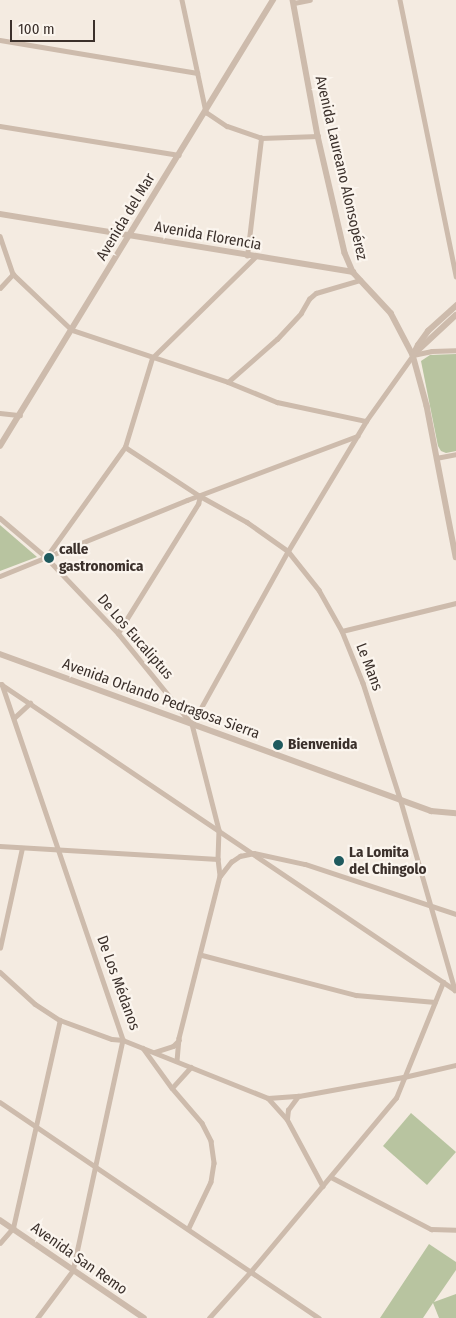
<!DOCTYPE html>
<meta charset="utf-8">
<style>
body{margin:0}
#map{position:relative;width:456px;height:1318px;overflow:hidden;background:#f4ebe1;font-family:"Fira Sans Condensed",sans-serif}
div>[style]{position:absolute}
.green>*{inset:0;background:#b8c4a0}
.minor>*{height:4.5px;margin:-2.25px;padding:0 2.25px;transform-origin:2.25px;border-radius:2.25px;background:#cdbbac}
.tertiary>*{height:5.5px;margin:-2.75px;padding:0 2.75px;transform-origin:2.75px;border-radius:2.75px;background:#cdbbac}
.dots>*{width:14px;height:14px;translate:-50% -50%;box-sizing:border-box;border:2px solid #fbf5ee;border-radius:50%}
span{translate:-50% -50%;white-space:nowrap;text-align:center;line-height:1.15;-webkit-text-stroke:4.5px #fbf5ee;paint-order:stroke}
.street-label{font-size:15px;color:#3b302b}
.poi-label{font-size:15px;color:#3b302b;font-weight:700}
.left{translate:0 -50%;text-align:left}
.scale{position:absolute;left:10px;top:20px;width:85px;height:22px;box-sizing:border-box;border:2px solid #3b302b;border-top:0;padding-left:6px;font-size:15px;line-height:18px;white-space:nowrap;color:#3b302b;-webkit-text-stroke:4px #fbf5ee;paint-order:stroke}
</style>
<div id="map">
<div class="green">
<div style="clip-path:polygon(456px 354px,456px 451px,446px 453px,441px 451px,438px 446px,421px 361px,430px 355px)"></div>
<div style="clip-path:polygon(0 525px,37px 557px,0 571px)"></div>
<div style="clip-path:polygon(411px 1113px,456px 1152px,427px 1185px,383px 1146px)"></div>
<div style="clip-path:polygon(429px 1244px,456px 1262px,456px 1270px,434px 1302px,456px 1294px,456px 1318px,439px 1318px,433px 1303px,423px 1318px,380px 1318px)"></div>
</div>
<div class="minor">
<div style="left:182px;top:0;width:115px;rotate:77.9deg"></div>
<div style="left:206px;top:112px;width:25px;rotate:34deg"></div>
<div style="left:227px;top:126px;width:36px;rotate:19deg"></div>
<div style="left:261px;top:138px;width:57px;rotate:-2deg"></div>
<div style="left:400px;top:0;width:282px;rotate:78.5deg"></div>
<div style="left:294px;top:3px;width:16px;rotate:-11deg"></div>
<div style="left:0;top:40px;width:200px;rotate:9.5deg"></div>
<div style="left:0;top:126px;width:181px;rotate:9.2deg"></div>
<div style="left:0;top:236px;width:40px;rotate:71.1deg"></div>
<div style="left:13px;top:274px;width:81px;rotate:43.5deg"></div>
<div style="left:72px;top:330px;width:164px;rotate:18.4deg"></div>
<div style="left:228px;top:382px;width:53px;rotate:22.2deg"></div>
<div style="left:277px;top:402px;width:91px;rotate:12.1deg"></div>
<div style="left:247px;top:256px;width:119px;rotate:-83.2deg"></div>
<div style="left:0;top:288px;width:19px;rotate:-47deg"></div>
<div style="left:228px;top:382px;width:65px;rotate:-41.3deg"></div>
<div style="left:277px;top:339px;width:35px;rotate:-47deg"></div>
<div style="left:301px;top:313px;width:16px;rotate:-60deg"></div>
<div style="left:309px;top:299px;width:9px;rotate:-41deg"></div>
<div style="left:316px;top:293px;width:46px;rotate:-16.5deg"></div>
<div style="left:0;top:413px;width:20px;rotate:6deg"></div>
<div style="left:125px;top:447px;width:90px;rotate:33.2deg"></div>
<div style="left:200px;top:496px;width:54px;rotate:29deg"></div>
<div style="left:247px;top:522px;width:50px;rotate:35.3deg"></div>
<div style="left:288px;top:551px;width:50px;rotate:51.5deg"></div>
<div style="left:319px;top:590px;width:47px;rotate:60.7deg"></div>
<div style="left:342px;top:631px;width:56px;rotate:68deg"></div>
<div style="left:363px;top:683px;width:121px;rotate:72.2deg"></div>
<div style="left:400px;top:798px;width:200px;rotate:74deg"></div>
<div style="left:436px;top:458px;width:20px;rotate:-11deg"></div>
<div style="left:0;top:518px;width:60px;rotate:40.3deg"></div>
<div style="left:46px;top:557px;width:105px;rotate:46.5deg"></div>
<div style="left:118px;top:633px;width:117px;rotate:50.9deg"></div>
<div style="left:192px;top:724px;width:109px;rotate:75.7deg"></div>
<div style="left:219px;top:830px;width:29px;rotate:92deg"></div>
<div style="left:218px;top:859px;width:17px;rotate:83deg"></div>
<div style="left:220px;top:876px;width:167px;rotate:104.2deg"></div>
<div style="left:179px;top:1038px;width:23px;rotate:95deg"></div>
<div style="left:47px;top:556px;width:134px;rotate:-54.4deg"></div>
<div style="left:125px;top:447px;width:93px;rotate:-73.1deg"></div>
<div style="left:152px;top:358px;width:144px;rotate:-44.4deg"></div>
<div style="left:0;top:576px;width:202px;rotate:-22.1deg"></div>
<div style="left:187px;top:500px;width:182px;rotate:-20.6deg"></div>
<div style="left:342px;top:631px;width:117px;rotate:-13.8deg"></div>
<div style="left:118px;top:633px;width:152px;rotate:-58.2deg"></div>
<div style="left:198px;top:504px;width:8px;rotate:-76deg"></div>
<div style="left:1px;top:684px;width:547px;rotate:33.98deg"></div>
<div style="left:2px;top:684px;width:376px;rotate:71.2deg"></div>
<div style="left:123px;top:1040px;width:156px;rotate:21.8deg"></div>
<div style="left:268px;top:1098px;width:28px;rotate:48deg"></div>
<div style="left:287px;top:1119px;width:76px;rotate:61.8deg"></div>
<div style="left:14px;top:718px;width:22px;rotate:-43deg"></div>
<div style="left:192px;top:724px;width:198px;rotate:-61deg"></div>
<div style="left:288px;top:551px;width:152px;rotate:-59deg"></div>
<div style="left:366px;top:421px;width:81px;rotate:-54.5deg"></div>
<div style="left:413px;top:355px;width:19px;rotate:-12deg"></div>
<div style="left:432px;top:351px;width:24px;rotate:-2deg"></div>
<div style="left:0;top:846px;width:218px;rotate:3.4deg"></div>
<div style="left:220px;top:876px;width:18px;rotate:-52deg"></div>
<div style="left:231px;top:862px;width:11px;rotate:-34deg"></div>
<div style="left:240px;top:856px;width:14px;rotate:-12deg"></div>
<div style="left:254px;top:853px;width:52px;rotate:12.2deg"></div>
<div style="left:305px;top:864px;width:159px;rotate:18.3deg"></div>
<div style="left:0;top:948px;width:102px;rotate:-77.6deg"></div>
<div style="left:202px;top:955px;width:159px;rotate:14.6deg"></div>
<div style="left:356px;top:995px;width:79px;rotate:5.1deg"></div>
<div style="left:0;top:972px;width:47px;rotate:42.4deg"></div>
<div style="left:35px;top:1004px;width:30px;rotate:33deg"></div>
<div style="left:60px;top:1020px;width:55px;rotate:20.1deg"></div>
<div style="left:112px;top:1039px;width:11px;rotate:5deg"></div>
<div style="left:123px;top:1040px;width:236px;rotate:102.2deg"></div>
<div style="left:73px;top:1271px;width:59px;rotate:126.7deg"></div>
<div style="left:143px;top:1048px;width:49px;rotate:54.1deg"></div>
<div style="left:172px;top:1088px;width:46px;rotate:49.4deg"></div>
<div style="left:202px;top:1123px;width:20px;rotate:63deg"></div>
<div style="left:211px;top:1141px;width:22px;rotate:82deg"></div>
<div style="left:214px;top:1163px;width:19px;rotate:99deg"></div>
<div style="left:211px;top:1182px;width:51px;rotate:115.6deg"></div>
<div style="left:155px;top:1052px;width:19px;rotate:-18deg"></div>
<div style="left:173px;top:1046px;width:8px;rotate:-45deg"></div>
<div style="left:172px;top:1088px;width:28px;rotate:-48deg"></div>
<div style="left:268px;top:1098px;width:31px;rotate:-4deg"></div>
<div style="left:299px;top:1096px;width:107px;rotate:-10.3deg"></div>
<div style="left:404px;top:1077px;width:53px;rotate:-13deg"></div>
<div style="left:0;top:1102px;width:385px;rotate:34.1deg"></div>
<div style="left:287px;top:1119px;width:9px;rotate:-84deg"></div>
<div style="left:288px;top:1110px;width:17px;rotate:-54deg"></div>
<div style="left:331px;top:1177px;width:113px;rotate:27.5deg"></div>
<div style="left:431px;top:1229px;width:25px;rotate:2deg"></div>
<div style="left:0;top:1243px;width:20px;rotate:-49deg"></div>
<div style="left:13px;top:1228px;width:213px;rotate:-77.3deg"></div>
<div style="left:209px;top:1318px;width:64px;rotate:-48.1deg"></div>
<div style="left:252px;top:1270px;width:224px;rotate:-50.1deg"></div>
<div style="left:396px;top:1098px;width:125px;rotate:-67.9deg"></div>
</div>
<div class="tertiary">
<div style="left:293px;top:0;width:138px;rotate:79.6deg"></div>
<div style="left:318px;top:136px;width:120px;rotate:77deg"></div>
<div style="left:345px;top:253px;width:21px;rotate:67deg"></div>
<div style="left:353px;top:272px;width:56px;rotate:47.2deg"></div>
<div style="left:391px;top:313px;width:47px;rotate:62.4deg"></div>
<div style="left:413px;top:355px;width:53px;rotate:74.6deg"></div>
<div style="left:427px;top:406px;width:154px;rotate:79.1deg"></div>
<div style="left:0;top:214px;width:358px;rotate:9.3deg"></div>
<div style="left:414px;top:354px;width:57px;rotate:-42.9deg"></div>
<div style="left:413px;top:355px;width:11px;rotate:-63deg"></div>
<div style="left:418px;top:345px;width:17px;rotate:-54deg"></div>
<div style="left:428px;top:331px;width:38px;rotate:-42deg"></div>
<div style="left:0;top:446px;width:523px;rotate:-58.53deg"></div>
<div style="left:0;top:654px;width:459px;rotate:20deg"></div>
<div style="left:431px;top:811px;width:25px;rotate:5deg"></div>
<div style="left:0;top:1220px;width:174px;rotate:34.2deg"></div>
</div>
<div class="dots">
<div style="left:49px;top:558px;background:#1f5a5e"></div>
<div style="left:278px;top:745px;background:#1f5a5e"></div>
<div style="left:339px;top:861px;background:#1f5a5e"></div>
</div>
<div class="street-label">
<span style="left:341px;top:168px;rotate:77deg">Avenida Laureano Alonsopérez</span>
<span style="left:126px;top:217px;rotate:-59deg">Avenida del Mar</span>
<span style="left:208px;top:236px;rotate:10deg">Avenida Florencia</span>
<span style="left:135px;top:637px;rotate:49deg">De Los Eucaliptus</span>
<span style="left:369px;top:667px;rotate:69deg">Le Mans</span>
<span style="left:161px;top:699px;rotate:20deg">Avenida Orlando Pedragosa Sierra</span>
<span style="left:118px;top:983px;rotate:70deg">De Los Médanos</span>
<span style="left:79px;top:1259px;rotate:35deg">Avenida San Remo</span>
</div>
<div class="poi-label">
<span class="left" style="left:59px;top:558px">calle<br>gastronomica</span>
<span class="left" style="left:288px;top:745px">Bienvenida</span>
<span class="left" style="left:349px;top:861px">La Lomita<br>del Chingolo</span>
</div>
<div class="scale">100 m</div>
</div>
